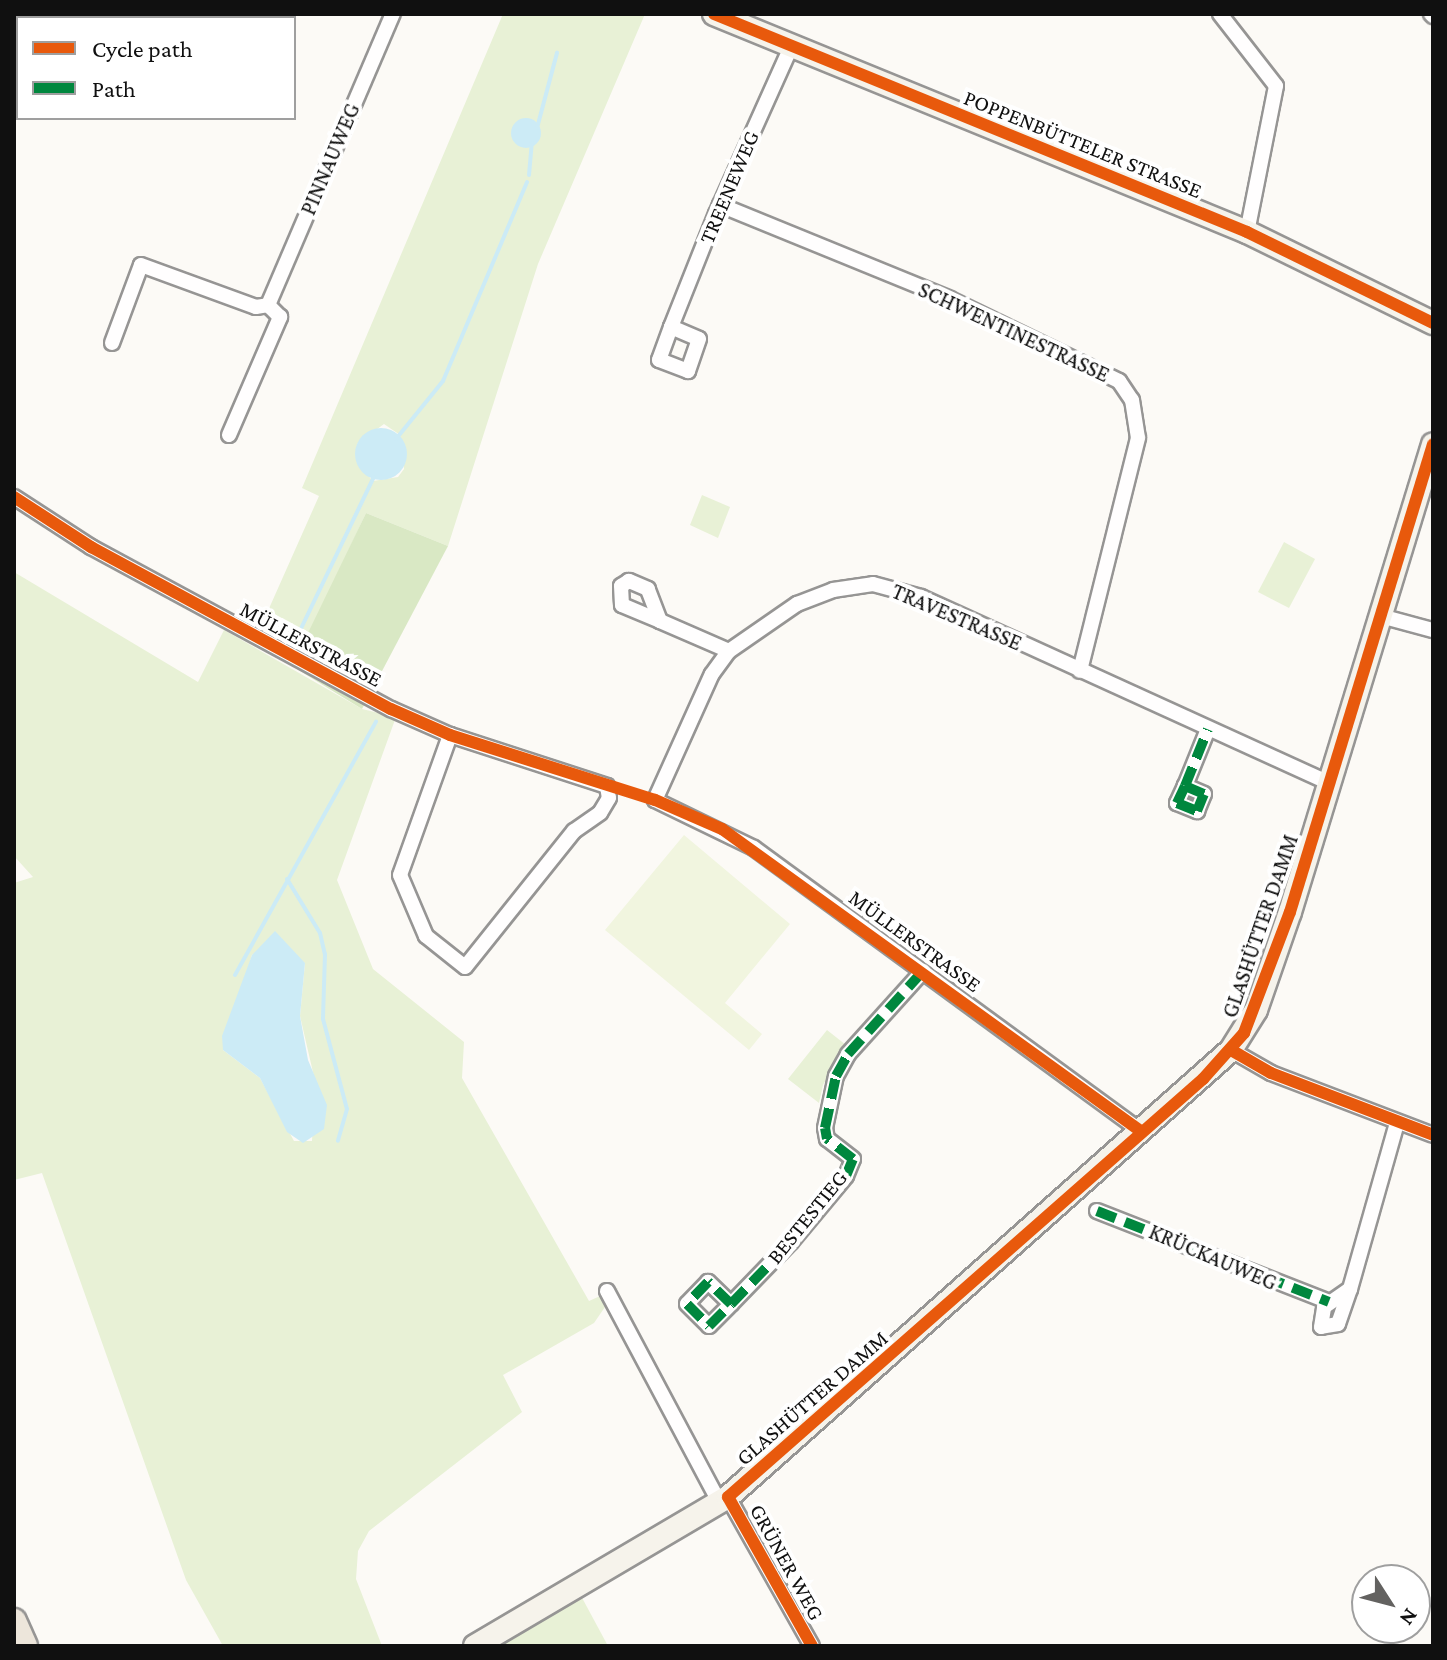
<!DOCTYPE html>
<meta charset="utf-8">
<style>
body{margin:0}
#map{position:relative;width:1447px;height:1660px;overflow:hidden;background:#fcfaf6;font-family:"Crimson Pro",serif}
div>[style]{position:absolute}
.green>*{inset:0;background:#e8f1d6}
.forest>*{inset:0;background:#d9e8c4}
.pitch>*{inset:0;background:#f1f5df}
.water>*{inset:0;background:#ccebf6}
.round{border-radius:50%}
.stream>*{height:4px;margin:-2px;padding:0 2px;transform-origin:2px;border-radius:2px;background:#ccebf6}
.roads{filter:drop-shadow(2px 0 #969594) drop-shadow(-2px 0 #969594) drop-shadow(0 2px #969594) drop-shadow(0 -2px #969594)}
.street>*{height:14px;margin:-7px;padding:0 7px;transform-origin:7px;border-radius:7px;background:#fffefe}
.secondary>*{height:22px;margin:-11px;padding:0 11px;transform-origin:11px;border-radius:11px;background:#f6f3eb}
.primary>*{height:24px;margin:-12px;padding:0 12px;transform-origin:12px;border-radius:12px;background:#ede6db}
.quiet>*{height:10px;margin-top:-5px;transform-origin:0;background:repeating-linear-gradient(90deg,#00873e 0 20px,transparent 0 30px)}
.cycleway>*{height:12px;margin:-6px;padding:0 6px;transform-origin:6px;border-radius:6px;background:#e8590c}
span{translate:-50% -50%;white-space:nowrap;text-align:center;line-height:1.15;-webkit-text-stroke:8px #fff;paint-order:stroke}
.street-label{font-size:22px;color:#101010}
.frame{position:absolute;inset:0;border:16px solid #101010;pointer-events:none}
.legend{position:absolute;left:16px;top:16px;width:280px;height:104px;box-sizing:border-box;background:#fff;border:2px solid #9f9f9f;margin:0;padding:10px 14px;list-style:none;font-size:24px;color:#101010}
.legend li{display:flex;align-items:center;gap:16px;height:40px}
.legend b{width:40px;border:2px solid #9f9f9f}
.north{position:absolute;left:1351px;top:1564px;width:80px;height:80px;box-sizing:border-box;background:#fff;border:2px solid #9f9f9f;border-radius:50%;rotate:126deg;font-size:22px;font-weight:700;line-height:32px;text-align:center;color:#101010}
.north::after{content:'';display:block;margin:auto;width:28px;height:36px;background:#636260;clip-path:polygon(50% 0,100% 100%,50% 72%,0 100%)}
</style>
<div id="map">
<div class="green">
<div style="clip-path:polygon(evenodd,503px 14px,645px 14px,538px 264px,448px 546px,366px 513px,304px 645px,263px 622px,319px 496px,302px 488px,503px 14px,384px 424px,400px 435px,404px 469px,398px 477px,373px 481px,358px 464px,357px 444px,384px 424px)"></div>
<div style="clip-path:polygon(702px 495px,730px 507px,718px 538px,690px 525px)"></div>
<div style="clip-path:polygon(1284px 542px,1315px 559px,1289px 608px,1258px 592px)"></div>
<div style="clip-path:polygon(evenodd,14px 572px,198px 682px,224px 630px,362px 709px,396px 717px,337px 880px,373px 969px,464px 1042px,462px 1078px,589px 1301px,618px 1288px,594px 1323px,503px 1375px,522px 1412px,369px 1531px,358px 1551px,356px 1579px,382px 1646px,223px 1646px,186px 1580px,42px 1173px,14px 1180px,14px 883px,33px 877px,14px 856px,14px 572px,265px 947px,305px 963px,300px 1016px,315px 1081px,312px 1141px,294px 1141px,260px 1078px,223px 1050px,252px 955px,265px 947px)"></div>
<div style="clip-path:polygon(827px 1030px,846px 1045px,823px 1085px,819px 1103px,788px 1079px)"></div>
<div style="clip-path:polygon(580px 1594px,608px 1646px,492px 1646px)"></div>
</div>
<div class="forest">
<div style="clip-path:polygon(366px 513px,448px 546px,362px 709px,292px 666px)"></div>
</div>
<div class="pitch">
<div style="clip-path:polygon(684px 835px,790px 924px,725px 1003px,762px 1034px,749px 1050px,605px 930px)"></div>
</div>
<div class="water">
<div class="round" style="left:511px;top:118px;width:30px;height:30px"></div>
<div class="round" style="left:355px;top:428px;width:52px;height:52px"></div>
<div style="clip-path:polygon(275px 931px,305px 963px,300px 1016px,308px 1060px,327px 1105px,324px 1129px,303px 1143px,287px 1132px,260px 1078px,223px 1050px,222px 1036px,252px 955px)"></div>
</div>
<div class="stream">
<div style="left:537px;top:128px;width:78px;rotate:-75.1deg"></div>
<div style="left:529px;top:175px;width:32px;rotate:-85deg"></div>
<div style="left:396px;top:439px;width:75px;rotate:-51deg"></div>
<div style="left:443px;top:381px;width:216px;rotate:-67.1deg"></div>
<div style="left:373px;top:683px;width:89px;rotate:-153.1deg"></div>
<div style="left:294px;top:643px;width:184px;rotate:-64.3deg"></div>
<div style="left:287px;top:879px;width:63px;rotate:58.6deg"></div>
<div style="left:320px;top:933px;width:22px;rotate:77deg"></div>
<div style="left:325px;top:954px;width:65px;rotate:91.8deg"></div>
<div style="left:323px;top:1019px;width:93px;rotate:75.1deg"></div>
<div style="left:347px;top:1109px;width:33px;rotate:106deg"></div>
<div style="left:235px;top:975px;width:290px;rotate:-60.9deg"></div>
</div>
<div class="roads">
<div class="street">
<div style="left:1220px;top:14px;width:91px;rotate:52.1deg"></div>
<div style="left:1276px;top:86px;width:149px;rotate:101.2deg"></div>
<div style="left:1431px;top:14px;width:3px;rotate:45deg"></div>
<div style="left:720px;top:205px;width:248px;rotate:22.2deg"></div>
<div style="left:950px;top:299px;width:188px;rotate:25.9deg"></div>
<div style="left:1119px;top:381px;width:23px;rotate:56deg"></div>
<div style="left:1132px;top:400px;width:38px;rotate:81deg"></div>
<div style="left:1138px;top:438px;width:240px;rotate:104deg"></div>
<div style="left:268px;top:305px;width:317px;rotate:-66.8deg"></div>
<div style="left:671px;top:327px;width:30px;rotate:23deg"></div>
<div style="left:699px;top:339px;width:34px;rotate:109deg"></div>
<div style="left:688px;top:371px;width:31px;rotate:-159deg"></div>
<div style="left:659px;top:360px;width:35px;rotate:-70deg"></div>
<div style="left:671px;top:327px;width:122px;rotate:-68.3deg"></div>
<div style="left:716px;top:214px;width:10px;rotate:-66deg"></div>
<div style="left:720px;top:205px;width:173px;rotate:-65.8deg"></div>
<div style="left:112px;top:343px;width:83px;rotate:-69.6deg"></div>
<div style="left:141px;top:265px;width:122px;rotate:20.1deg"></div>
<div style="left:256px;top:307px;width:12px;rotate:-9deg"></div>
<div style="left:229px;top:435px;width:129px;rotate:-66.6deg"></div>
<div style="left:280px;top:317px;width:17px;rotate:-135deg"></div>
<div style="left:14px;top:497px;width:92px;rotate:33deg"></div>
<div style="left:91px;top:547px;width:341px;rotate:28.4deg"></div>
<div style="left:391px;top:709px;width:64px;rotate:23.8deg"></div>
<div style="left:450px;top:735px;width:165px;rotate:18deg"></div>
<div style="left:607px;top:786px;width:12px;rotate:81deg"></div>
<div style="left:609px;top:798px;width:17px;rotate:121deg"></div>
<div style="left:600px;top:813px;width:32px;rotate:145deg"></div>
<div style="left:574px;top:831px;width:174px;rotate:128.7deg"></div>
<div style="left:465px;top:967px;width:50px;rotate:-141.5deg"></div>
<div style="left:426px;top:936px;width:66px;rotate:-113.1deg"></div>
<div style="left:400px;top:875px;width:149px;rotate:-70.3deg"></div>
<div style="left:1381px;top:616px;width:54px;rotate:15.1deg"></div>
<div style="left:660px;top:621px;width:34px;rotate:-111deg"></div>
<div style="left:648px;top:589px;width:21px;rotate:-157deg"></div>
<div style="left:629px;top:581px;width:9px;rotate:148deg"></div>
<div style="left:621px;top:586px;width:19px;rotate:87deg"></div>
<div style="left:622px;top:605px;width:41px;rotate:22.8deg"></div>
<div style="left:660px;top:621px;width:75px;rotate:23.5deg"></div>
<div style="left:1185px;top:786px;width:19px;rotate:115deg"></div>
<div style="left:1177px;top:803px;width:22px;rotate:22deg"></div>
<div style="left:1197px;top:811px;width:18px;rotate:-68deg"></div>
<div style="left:1204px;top:794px;width:21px;rotate:-157deg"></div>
<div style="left:1185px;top:786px;width:61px;rotate:-68deg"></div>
<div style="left:1231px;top:1050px;width:46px;rotate:29.9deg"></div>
<div style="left:1271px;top:1073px;width:173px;rotate:20.9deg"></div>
<div style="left:1142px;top:1132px;width:481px;rotate:-143.8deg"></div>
<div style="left:754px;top:848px;width:110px;rotate:-154.1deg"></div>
<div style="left:655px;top:800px;width:138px;rotate:-65.7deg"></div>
<div style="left:712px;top:674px;width:29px;rotate:-54deg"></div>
<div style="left:729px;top:651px;width:83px;rotate:-34.7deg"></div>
<div style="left:797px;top:604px;width:39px;rotate:-21deg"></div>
<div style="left:833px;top:590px;width:40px;rotate:-8.5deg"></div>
<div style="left:873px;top:584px;width:50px;rotate:15.2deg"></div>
<div style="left:921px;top:597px;width:448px;rotate:24.5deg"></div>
<div style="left:1097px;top:1211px;width:249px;rotate:21.4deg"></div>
<div style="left:1350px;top:1289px;width:37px;rotate:109deg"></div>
<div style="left:1338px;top:1324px;width:17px;rotate:170deg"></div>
<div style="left:1321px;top:1327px;width:20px;rotate:-81deg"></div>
<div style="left:1324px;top:1307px;width:32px;rotate:-35deg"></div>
<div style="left:1350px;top:1289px;width:173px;rotate:-74.2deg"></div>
<div style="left:607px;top:1291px;width:239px;rotate:62deg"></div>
<div style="left:731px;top:1304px;width:32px;rotate:-136deg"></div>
<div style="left:708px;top:1282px;width:30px;rotate:134deg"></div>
<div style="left:687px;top:1304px;width:31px;rotate:45deg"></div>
<div style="left:709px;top:1326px;width:31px;rotate:-45deg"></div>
<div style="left:731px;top:1304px;width:86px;rotate:-45.9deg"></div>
<div style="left:791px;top:1242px;width:86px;rotate:-50.2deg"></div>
<div style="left:846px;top:1176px;width:18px;rotate:-68deg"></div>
<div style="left:853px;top:1159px;width:33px;rotate:-142deg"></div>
<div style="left:827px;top:1139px;width:11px;rotate:-100deg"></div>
<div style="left:825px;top:1128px;width:53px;rotate:-78.1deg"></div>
<div style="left:836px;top:1076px;width:25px;rotate:-61deg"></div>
<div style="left:848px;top:1054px;width:112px;rotate:-47.9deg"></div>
<div style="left:728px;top:1497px;width:171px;rotate:60.6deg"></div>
</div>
<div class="secondary">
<div style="left:714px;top:14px;width:576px;rotate:22.24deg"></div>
<div style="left:1247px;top:232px;width:207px;rotate:26.1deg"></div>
<div style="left:475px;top:1646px;width:294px;rotate:-30.5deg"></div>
<div style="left:728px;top:1497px;width:673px;rotate:-41.63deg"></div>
<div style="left:1231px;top:1050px;width:47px;rotate:-58deg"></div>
<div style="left:1256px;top:1010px;width:104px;rotate:-70.9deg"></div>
<div style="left:1290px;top:912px;width:489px;rotate:-73deg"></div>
</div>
<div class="primary">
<div style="left:26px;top:18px;width:4px;rotate:-76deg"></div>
<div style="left:14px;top:78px;width:20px;rotate:-79deg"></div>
<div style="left:14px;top:1621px;width:27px;rotate:66deg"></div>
</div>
</div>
<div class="quiet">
<div style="left:1185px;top:786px;width:19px;rotate:115deg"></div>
<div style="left:1177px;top:803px;width:22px;rotate:22deg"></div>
<div style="left:1197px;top:811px;width:18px;rotate:-68deg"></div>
<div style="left:1204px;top:794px;width:21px;rotate:-157deg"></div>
<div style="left:1185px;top:786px;width:61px;rotate:-68deg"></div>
<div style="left:1097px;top:1211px;width:249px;rotate:21.4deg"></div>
<div style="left:731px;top:1304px;width:32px;rotate:-136deg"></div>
<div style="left:708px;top:1282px;width:30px;rotate:134deg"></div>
<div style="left:687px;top:1304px;width:31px;rotate:45deg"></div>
<div style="left:709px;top:1326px;width:31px;rotate:-45deg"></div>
<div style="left:731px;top:1304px;width:86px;rotate:-45.9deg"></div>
<div style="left:791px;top:1242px;width:86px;rotate:-50.2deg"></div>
<div style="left:846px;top:1176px;width:18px;rotate:-68deg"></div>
<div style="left:853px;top:1159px;width:33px;rotate:-142deg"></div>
<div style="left:827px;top:1139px;width:11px;rotate:-100deg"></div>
<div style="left:825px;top:1128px;width:53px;rotate:-78.1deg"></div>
<div style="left:836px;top:1076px;width:25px;rotate:-61deg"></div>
<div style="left:848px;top:1054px;width:112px;rotate:-47.9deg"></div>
</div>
<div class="cycleway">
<div style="left:714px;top:14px;width:576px;rotate:22.24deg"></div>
<div style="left:1247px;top:232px;width:207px;rotate:26.1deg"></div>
<div style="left:14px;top:497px;width:92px;rotate:33deg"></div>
<div style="left:91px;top:547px;width:341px;rotate:28.4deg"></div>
<div style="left:391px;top:709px;width:64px;rotate:23.8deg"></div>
<div style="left:450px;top:735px;width:215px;rotate:17.6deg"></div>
<div style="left:655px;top:800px;width:73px;rotate:23.4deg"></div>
<div style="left:722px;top:829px;width:518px;rotate:35.81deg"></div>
<div style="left:1231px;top:1050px;width:46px;rotate:29.9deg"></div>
<div style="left:1271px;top:1073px;width:173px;rotate:20.9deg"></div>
<div style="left:812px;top:1646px;width:171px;rotate:-119.4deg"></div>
<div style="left:728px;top:1497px;width:633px;rotate:-41.35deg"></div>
<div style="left:1203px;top:1079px;width:62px;rotate:-48.3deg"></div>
<div style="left:1244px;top:1033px;width:129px;rotate:-69.2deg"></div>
<div style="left:1290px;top:912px;width:489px;rotate:-73deg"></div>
</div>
<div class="street-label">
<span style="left:1083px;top:144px;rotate:22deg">POPPENBÜTTELER STRASSE</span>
<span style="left:330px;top:159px;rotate:-67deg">PINNAUWEG</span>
<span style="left:729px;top:187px;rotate:-67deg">TREENEWEG</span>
<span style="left:1014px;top:332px;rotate:25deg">SCHWENTINESTRASSE</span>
<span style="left:957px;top:617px;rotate:23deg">TRAVESTRASSE</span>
<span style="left:311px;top:644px;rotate:28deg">MÜLLERSTRASSE</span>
<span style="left:1260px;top:926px;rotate:-71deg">GLASHÜTTER DAMM</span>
<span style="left:915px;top:941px;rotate:36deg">MÜLLERSTRASSE</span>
<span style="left:807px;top:1217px;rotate:-51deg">BESTESTIEG</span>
<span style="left:1213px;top:1257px;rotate:23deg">KRÜCKAUWEG</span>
<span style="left:812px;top:1398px;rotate:-41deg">GLASHÜTTER DAMM</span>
<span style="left:787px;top:1562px;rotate:61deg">GRÜNER WEG</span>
</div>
<div class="frame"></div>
<ul class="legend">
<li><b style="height:10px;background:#e8590c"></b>Cycle path</li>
<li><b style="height:10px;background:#00873e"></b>Path</li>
</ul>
<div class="north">N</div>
</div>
